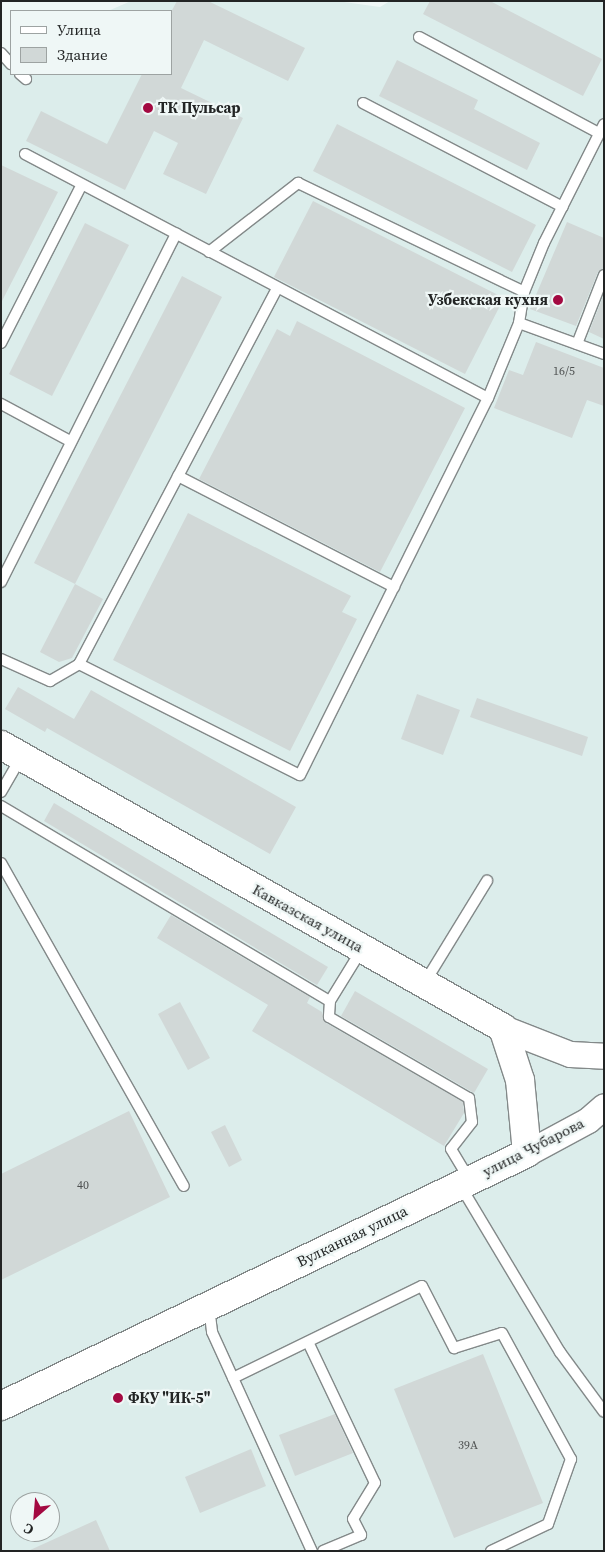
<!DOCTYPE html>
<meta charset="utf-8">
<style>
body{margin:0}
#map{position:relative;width:605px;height:1552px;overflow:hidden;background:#eff7f6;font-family:"Source Serif 4",serif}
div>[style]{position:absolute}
.built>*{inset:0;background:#dcedeb}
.building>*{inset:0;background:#d1d8d7}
.roads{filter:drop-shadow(1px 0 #838989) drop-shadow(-1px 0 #838989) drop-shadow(0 1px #838989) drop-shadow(0 -1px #838989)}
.service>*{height:10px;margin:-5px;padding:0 5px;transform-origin:5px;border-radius:5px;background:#fff}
.tertiary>*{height:25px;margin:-12.5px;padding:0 12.5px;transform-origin:12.5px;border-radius:12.5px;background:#fff}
.secondary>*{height:28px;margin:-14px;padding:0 14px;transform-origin:14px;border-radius:14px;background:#fff}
.dots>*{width:14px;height:14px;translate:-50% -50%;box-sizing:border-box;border:2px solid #eff7f6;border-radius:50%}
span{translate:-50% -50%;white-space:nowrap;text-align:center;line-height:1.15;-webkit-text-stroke:4.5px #eff7f6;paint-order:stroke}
.number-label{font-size:12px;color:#4e5151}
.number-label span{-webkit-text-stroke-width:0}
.poi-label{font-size:15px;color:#222424;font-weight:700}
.left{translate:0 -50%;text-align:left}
.right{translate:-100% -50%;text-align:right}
.street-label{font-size:15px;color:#222424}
.frame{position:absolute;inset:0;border:2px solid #222424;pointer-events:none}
.legend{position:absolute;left:10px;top:10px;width:162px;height:65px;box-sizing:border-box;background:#eff7f6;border:1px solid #9da3a2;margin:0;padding:6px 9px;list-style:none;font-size:15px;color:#222424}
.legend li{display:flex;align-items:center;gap:10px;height:25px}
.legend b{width:25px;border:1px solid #9da3a2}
.north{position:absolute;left:10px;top:1492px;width:50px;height:50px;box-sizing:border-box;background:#eff7f6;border:1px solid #9da3a2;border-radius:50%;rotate:207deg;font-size:14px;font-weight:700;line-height:20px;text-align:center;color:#222424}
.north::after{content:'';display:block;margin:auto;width:18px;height:22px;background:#a30941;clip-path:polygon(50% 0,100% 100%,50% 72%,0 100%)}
</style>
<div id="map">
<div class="built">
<div style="clip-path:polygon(evenodd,131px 1px,337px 1px,380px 7px,390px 1px,604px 1px,604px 1551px,1px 1551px,1px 58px,11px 53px,11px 74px,171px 74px,171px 11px,108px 11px,131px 1px,20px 1502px,50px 1502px,50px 1532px,20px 1532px,20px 1502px)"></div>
</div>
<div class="building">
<div style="clip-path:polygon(177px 1px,208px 1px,305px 48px,288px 81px,204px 40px,181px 88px,243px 118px,206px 194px,163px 174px,178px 143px,154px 131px,125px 190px,26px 141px,41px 111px,107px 144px,142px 74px,171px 74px,171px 12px)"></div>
<div style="clip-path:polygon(430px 1px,490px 1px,602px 59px,583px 96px,423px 14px)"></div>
<div style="clip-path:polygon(397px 60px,478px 100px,474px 109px,540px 143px,527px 170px,379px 96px)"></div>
<div style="clip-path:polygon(337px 124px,536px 225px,512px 272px,313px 171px)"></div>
<div style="clip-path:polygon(1px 165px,58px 192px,1px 303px)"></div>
<div style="clip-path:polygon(313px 201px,504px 298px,465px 374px,274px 277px)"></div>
<div style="clip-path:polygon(567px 222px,604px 238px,604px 268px,598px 272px,576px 326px,530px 309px)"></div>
<div style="clip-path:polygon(85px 223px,129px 245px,52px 396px,9px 374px)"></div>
<div style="clip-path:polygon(182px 276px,222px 297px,75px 584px,34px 563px)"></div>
<div style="clip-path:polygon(604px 294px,604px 339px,589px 332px)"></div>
<div style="clip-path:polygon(297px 321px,465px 408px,380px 572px,199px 479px,277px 329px,290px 336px)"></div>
<div style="clip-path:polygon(536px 342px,604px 368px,604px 406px,587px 400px,572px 438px,494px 408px,509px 370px,523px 375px)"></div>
<div style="clip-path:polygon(188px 513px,351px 596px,342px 612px,357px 619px,290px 751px,113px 660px)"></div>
<div style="clip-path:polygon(75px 584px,103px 599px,72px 658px,59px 662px,40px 652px)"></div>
<div style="clip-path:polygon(18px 687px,74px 719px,91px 690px,296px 807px,270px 854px,47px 728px,45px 732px,5px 709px)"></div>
<div style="clip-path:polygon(417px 694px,460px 710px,443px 755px,401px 739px)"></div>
<div style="clip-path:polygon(477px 698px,588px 737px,582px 756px,470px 717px)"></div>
<div style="clip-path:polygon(54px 803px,328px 967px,317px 985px,44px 821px)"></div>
<div style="clip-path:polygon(171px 915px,310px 997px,307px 1003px,322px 1012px,326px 1023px,463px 1102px,464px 1113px,444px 1146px,252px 1031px,268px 1005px,157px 938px)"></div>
<div style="clip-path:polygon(355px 991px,488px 1069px,474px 1093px,341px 1016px)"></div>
<div style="clip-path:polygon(180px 1002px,210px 1058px,188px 1070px,158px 1014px)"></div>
<div style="clip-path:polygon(129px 1111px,170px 1197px,1px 1280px,1px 1174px)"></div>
<div style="clip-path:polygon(225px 1125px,242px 1160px,229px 1167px,211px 1132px)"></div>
<div style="clip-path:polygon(483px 1354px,543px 1503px,454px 1538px,394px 1389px)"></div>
<div style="clip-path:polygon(335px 1414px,353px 1453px,295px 1476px,279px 1435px)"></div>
<div style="clip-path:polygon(251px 1449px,266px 1486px,200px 1513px,185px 1477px)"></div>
<div style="clip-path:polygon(96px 1520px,110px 1551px,28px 1551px)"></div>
</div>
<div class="roads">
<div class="service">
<div style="left:419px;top:37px;width:204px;rotate:28.1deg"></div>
<div style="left:1px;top:53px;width:15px;rotate:48deg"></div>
<div style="left:20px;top:74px;width:8px;rotate:40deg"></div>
<div style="left:363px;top:103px;width:225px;rotate:27.5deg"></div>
<div style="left:25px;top:154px;width:523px;rotate:27.79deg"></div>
<div style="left:488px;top:398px;width:81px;rotate:-67.5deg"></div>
<div style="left:519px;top:323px;width:31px;rotate:-81deg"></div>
<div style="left:524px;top:292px;width:53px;rotate:-67.8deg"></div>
<div style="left:544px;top:243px;width:133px;rotate:-63.2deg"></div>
<div style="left:209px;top:252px;width:113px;rotate:-37.8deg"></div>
<div style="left:298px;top:183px;width:251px;rotate:25.7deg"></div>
<div style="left:519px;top:323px;width:90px;rotate:20deg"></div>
<div style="left:1px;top:343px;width:178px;rotate:-63deg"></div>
<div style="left:577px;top:344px;width:74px;rotate:-68.6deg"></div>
<div style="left:1px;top:404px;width:78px;rotate:28.2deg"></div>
<div style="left:178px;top:476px;width:243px;rotate:27.2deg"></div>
<div style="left:1px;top:582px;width:390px;rotate:-63.3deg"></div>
<div style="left:1px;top:659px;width:54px;rotate:24.2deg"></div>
<div style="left:50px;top:681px;width:34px;rotate:-30deg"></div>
<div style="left:79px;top:664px;width:425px;rotate:-62.2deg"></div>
<div style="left:79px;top:664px;width:247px;rotate:26.7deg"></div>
<div style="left:300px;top:775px;width:421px;rotate:-63.5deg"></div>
<div style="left:1px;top:792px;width:39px;rotate:-60deg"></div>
<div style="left:1px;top:806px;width:382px;rotate:30.7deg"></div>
<div style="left:330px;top:1001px;width:16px;rotate:94deg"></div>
<div style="left:329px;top:1017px;width:162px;rotate:30.1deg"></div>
<div style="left:469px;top:1098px;width:24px;rotate:83deg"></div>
<div style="left:472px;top:1122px;width:34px;rotate:128deg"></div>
<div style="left:451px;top:1149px;width:35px;rotate:59deg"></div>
<div style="left:1px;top:863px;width:371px;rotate:60.5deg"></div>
<div style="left:425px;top:982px;width:119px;rotate:-58.5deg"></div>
<div style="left:330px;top:1001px;width:61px;rotate:-58.4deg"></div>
<div style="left:460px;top:1185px;width:195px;rotate:59.1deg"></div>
<div style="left:560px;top:1352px;width:74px;rotate:53.7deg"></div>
<div style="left:209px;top:1307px;width:25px;rotate:83deg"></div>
<div style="left:212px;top:1332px;width:241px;rotate:65.5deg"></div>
<div style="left:308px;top:1342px;width:156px;rotate:64.6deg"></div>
<div style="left:375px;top:1483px;width:42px;rotate:121.4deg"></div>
<div style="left:353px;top:1519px;width:18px;rotate:63deg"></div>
<div style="left:361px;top:1535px;width:41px;rotate:157.2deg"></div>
<div style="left:233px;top:1378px;width:210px;rotate:-26deg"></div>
<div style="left:422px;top:1286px;width:70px;rotate:62.7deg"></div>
<div style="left:454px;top:1348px;width:50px;rotate:-17.4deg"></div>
<div style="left:502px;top:1333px;width:144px;rotate:61.3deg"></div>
<div style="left:571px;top:1459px;width:69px;rotate:109.5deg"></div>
<div style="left:548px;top:1524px;width:63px;rotate:154.7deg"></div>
</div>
<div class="tertiary">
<div style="left:503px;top:1028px;width:72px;rotate:21.2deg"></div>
<div style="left:570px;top:1054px;width:34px;rotate:3deg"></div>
<div style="left:527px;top:1153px;width:69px;rotate:-28.4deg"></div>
<div style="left:588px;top:1120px;width:21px;rotate:-41deg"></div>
</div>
<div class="secondary">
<div style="left:1px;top:745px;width:576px;rotate:29.41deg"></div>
<div style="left:503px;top:1028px;width:55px;rotate:71.9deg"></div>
<div style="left:520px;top:1080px;width:73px;rotate:84.5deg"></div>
<div style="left:527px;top:1153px;width:584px;rotate:154.31deg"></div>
</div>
</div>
<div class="dots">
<div style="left:148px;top:108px;background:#a30941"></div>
<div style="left:558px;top:300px;background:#a30941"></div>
<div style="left:118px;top:1398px;background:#a30941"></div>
</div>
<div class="number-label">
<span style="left:564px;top:372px">16/5</span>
<span style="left:83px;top:1186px">40</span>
<span style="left:468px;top:1446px">39А</span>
</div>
<div class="poi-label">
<span class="left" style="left:158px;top:108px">ТК Пульсар</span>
<span class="right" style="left:548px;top:300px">Узбекская кухня</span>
<span class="left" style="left:128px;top:1398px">ФКУ "ИК-5"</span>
</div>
<div class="street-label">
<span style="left:308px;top:918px;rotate:29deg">Кавказская улица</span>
<span style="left:533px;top:1147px;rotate:-27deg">улица Чубарова</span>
<span style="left:352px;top:1236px;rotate:-26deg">Вулканная улица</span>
</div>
<div class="frame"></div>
<ul class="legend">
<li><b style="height:6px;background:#fff"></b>Улица</li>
<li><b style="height:14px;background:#d1d8d7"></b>Здание</li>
</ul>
<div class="north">С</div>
</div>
